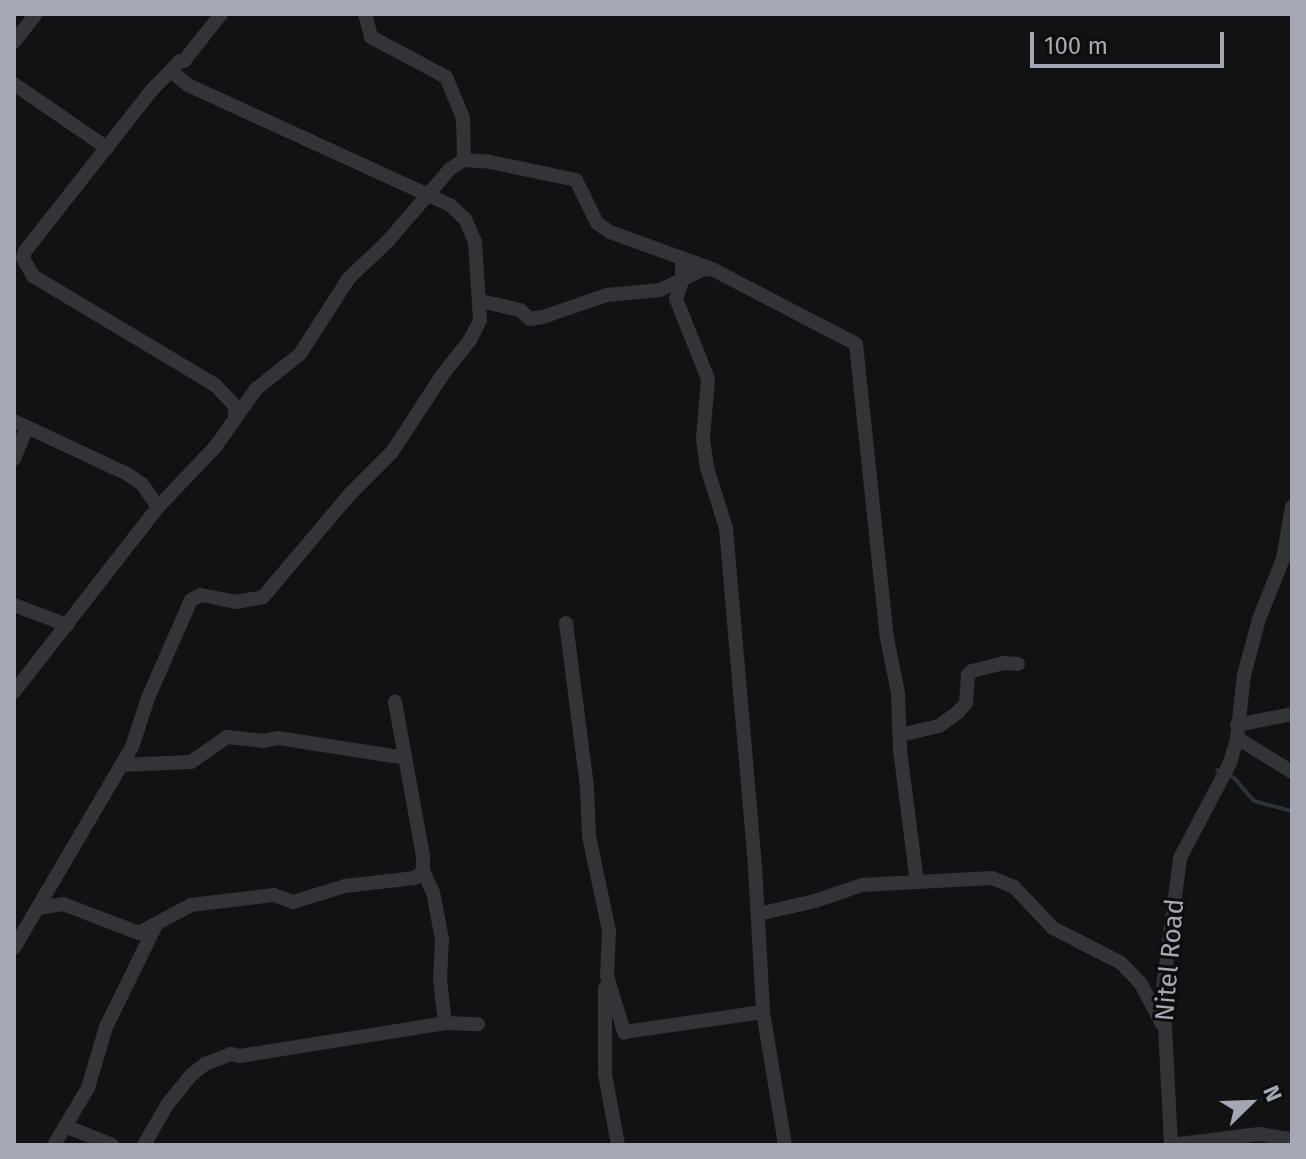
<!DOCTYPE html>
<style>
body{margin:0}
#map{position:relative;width:1306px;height:1159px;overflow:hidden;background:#121214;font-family:"Fira Sans",sans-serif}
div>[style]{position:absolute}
.stream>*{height:4px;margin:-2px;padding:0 2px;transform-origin:2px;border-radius:2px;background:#2b3239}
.street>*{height:14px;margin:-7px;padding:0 7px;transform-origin:7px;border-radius:7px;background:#333438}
span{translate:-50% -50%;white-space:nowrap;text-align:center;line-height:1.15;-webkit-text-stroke:6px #0d0d0e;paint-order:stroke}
.street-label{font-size:26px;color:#a4a8b4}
.frame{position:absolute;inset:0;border:16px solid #a4a8b4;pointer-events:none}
.north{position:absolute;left:1210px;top:1063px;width:80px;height:80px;-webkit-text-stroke:6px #0d0d0e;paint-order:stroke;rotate:67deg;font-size:22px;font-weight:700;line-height:32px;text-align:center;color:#a4a8b4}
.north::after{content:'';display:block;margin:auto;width:28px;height:36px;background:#a4a8b4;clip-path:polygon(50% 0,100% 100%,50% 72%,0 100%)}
.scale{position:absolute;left:1030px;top:32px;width:194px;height:36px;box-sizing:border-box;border:4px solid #a4a8b4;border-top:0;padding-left:10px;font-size:24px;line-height:28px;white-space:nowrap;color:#a4a8b4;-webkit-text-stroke:6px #0d0d0e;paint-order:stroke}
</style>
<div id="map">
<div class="stream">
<div style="left:1217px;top:770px;width:19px;rotate:25deg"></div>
<div style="left:1234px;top:778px;width:30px;rotate:49deg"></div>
<div style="left:1254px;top:801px;width:39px;rotate:15deg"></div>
</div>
<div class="street">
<div style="left:221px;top:14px;width:60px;rotate:128.2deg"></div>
<div style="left:184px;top:61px;width:4px;rotate:180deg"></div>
<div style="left:180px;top:61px;width:42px;rotate:134deg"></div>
<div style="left:151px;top:91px;width:204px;rotate:128.2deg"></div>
<div style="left:25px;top:251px;width:7px;rotate:106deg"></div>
<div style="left:23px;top:258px;width:21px;rotate:61deg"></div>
<div style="left:33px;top:276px;width:212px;rotate:30.9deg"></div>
<div style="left:215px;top:385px;width:29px;rotate:46deg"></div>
<div style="left:235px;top:406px;width:12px;rotate:90deg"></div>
<div style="left:365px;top:14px;width:24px;rotate:75deg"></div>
<div style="left:371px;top:37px;width:85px;rotate:28.1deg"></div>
<div style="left:446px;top:77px;width:44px;rotate:67.5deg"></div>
<div style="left:463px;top:118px;width:42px;rotate:88.6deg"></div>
<div style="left:14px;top:42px;width:36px;rotate:-52deg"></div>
<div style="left:14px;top:84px;width:113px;rotate:34.5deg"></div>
<div style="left:682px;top:258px;width:23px;rotate:90deg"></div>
<div style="left:682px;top:281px;width:19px;rotate:108deg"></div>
<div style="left:676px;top:299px;width:86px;rotate:68.2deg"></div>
<div style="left:708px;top:379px;width:60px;rotate:94.8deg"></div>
<div style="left:703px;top:439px;width:29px;rotate:82deg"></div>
<div style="left:707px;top:468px;width:63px;rotate:72.4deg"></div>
<div style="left:726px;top:528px;width:340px;rotate:85.1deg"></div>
<div style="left:755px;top:867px;width:145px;rotate:86.8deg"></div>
<div style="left:763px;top:1012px;width:135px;rotate:80.6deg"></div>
<div style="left:481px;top:301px;width:40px;rotate:13deg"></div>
<div style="left:520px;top:310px;width:13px;rotate:42deg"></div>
<div style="left:530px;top:319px;width:13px;rotate:-9deg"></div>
<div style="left:543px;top:317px;width:68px;rotate:-19deg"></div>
<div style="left:607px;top:295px;width:53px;rotate:-5.4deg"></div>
<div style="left:660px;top:290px;width:47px;rotate:-25.5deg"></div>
<div style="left:702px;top:270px;width:10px;rotate:-6deg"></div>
<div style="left:14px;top:421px;width:125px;rotate:25.1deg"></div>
<div style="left:127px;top:474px;width:18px;rotate:34deg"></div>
<div style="left:142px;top:484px;width:28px;rotate:55deg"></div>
<div style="left:14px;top:459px;width:32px;rotate:-68deg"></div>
<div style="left:14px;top:605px;width:57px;rotate:20.7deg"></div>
<div style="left:566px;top:623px;width:166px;rotate:82.7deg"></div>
<div style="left:587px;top:788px;width:48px;rotate:87.6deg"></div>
<div style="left:589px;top:836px;width:97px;rotate:78.1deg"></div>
<div style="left:609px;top:931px;width:45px;rotate:92.5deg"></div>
<div style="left:607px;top:976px;width:59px;rotate:73.1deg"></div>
<div style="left:624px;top:1032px;width:140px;rotate:-8.2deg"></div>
<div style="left:14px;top:692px;width:234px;rotate:-52.1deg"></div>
<div style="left:158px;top:507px;width:84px;rotate:-46.4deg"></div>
<div style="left:216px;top:446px;width:70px;rotate:-54.9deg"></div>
<div style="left:256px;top:389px;width:56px;rotate:-38.5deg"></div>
<div style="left:300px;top:354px;width:90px;rotate:-57.2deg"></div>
<div style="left:349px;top:278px;width:54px;rotate:-43.5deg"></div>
<div style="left:388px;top:241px;width:95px;rotate:-49.3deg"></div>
<div style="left:450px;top:169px;width:17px;rotate:-33deg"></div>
<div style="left:464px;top:160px;width:26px;rotate:4deg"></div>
<div style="left:490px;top:162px;width:88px;rotate:11.8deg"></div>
<div style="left:576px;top:180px;width:48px;rotate:64deg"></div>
<div style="left:597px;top:223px;width:16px;rotate:35deg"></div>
<div style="left:610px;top:232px;width:109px;rotate:19.9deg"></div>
<div style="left:712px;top:269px;width:162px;rotate:27.5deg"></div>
<div style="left:856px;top:344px;width:296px;rotate:84deg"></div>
<div style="left:887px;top:638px;width:56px;rotate:78.7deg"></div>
<div style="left:898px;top:693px;width:57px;rotate:88deg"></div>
<div style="left:900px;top:750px;width:133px;rotate:82.7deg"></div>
<div style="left:1237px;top:725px;width:56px;rotate:-11.3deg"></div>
<div style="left:900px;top:735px;width:40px;rotate:-13deg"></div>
<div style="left:939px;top:726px;width:24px;rotate:-36deg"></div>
<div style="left:958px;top:712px;width:12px;rotate:-48deg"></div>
<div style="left:966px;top:703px;width:28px;rotate:-86deg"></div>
<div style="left:968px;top:675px;width:6px;rotate:-45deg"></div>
<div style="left:972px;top:671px;width:32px;rotate:-14deg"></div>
<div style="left:1003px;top:663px;width:15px;rotate:4deg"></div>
<div style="left:1237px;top:738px;width:65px;rotate:31.7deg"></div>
<div style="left:121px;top:765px;width:70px;rotate:-2.5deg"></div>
<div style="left:191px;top:762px;width:44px;rotate:-34.8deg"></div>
<div style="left:227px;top:737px;width:36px;rotate:6deg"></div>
<div style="left:263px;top:741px;width:15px;rotate:-11deg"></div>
<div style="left:278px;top:738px;width:129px;rotate:8.9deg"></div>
<div style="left:423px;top:871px;width:23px;rotate:65deg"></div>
<div style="left:433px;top:892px;width:48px;rotate:79.2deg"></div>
<div style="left:442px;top:939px;width:40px;rotate:92.9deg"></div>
<div style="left:440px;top:979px;width:44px;rotate:83.5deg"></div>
<div style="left:38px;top:908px;width:25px;rotate:-9deg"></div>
<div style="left:63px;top:904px;width:81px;rotate:20.9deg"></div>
<div style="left:139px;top:933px;width:59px;rotate:-28.3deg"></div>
<div style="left:191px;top:905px;width:84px;rotate:-6.9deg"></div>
<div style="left:274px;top:895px;width:20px;rotate:20deg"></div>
<div style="left:293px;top:902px;width:54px;rotate:-17.1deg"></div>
<div style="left:345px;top:886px;width:70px;rotate:-6.5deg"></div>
<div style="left:415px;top:878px;width:11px;rotate:-41deg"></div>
<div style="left:423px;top:871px;width:15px;rotate:-90deg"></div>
<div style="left:423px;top:856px;width:157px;rotate:-100.3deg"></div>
<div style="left:758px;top:914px;width:58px;rotate:-12.8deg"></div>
<div style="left:815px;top:901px;width:50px;rotate:-18.8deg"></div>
<div style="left:862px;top:885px;width:130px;rotate:-3.1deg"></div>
<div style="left:992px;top:878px;width:24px;rotate:22deg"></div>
<div style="left:1014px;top:887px;width:57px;rotate:46.4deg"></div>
<div style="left:1053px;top:928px;width:76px;rotate:27.2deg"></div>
<div style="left:1121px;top:963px;width:29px;rotate:46deg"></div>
<div style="left:1141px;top:984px;width:45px;rotate:62.3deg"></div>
<div style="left:14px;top:948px;width:233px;rotate:-59.6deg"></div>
<div style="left:132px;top:747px;width:52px;rotate:-71.9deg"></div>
<div style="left:148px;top:698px;width:107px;rotate:-66.3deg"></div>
<div style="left:191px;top:600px;width:11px;rotate:-27deg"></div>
<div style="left:201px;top:595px;width:36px;rotate:11deg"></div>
<div style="left:236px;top:602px;width:27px;rotate:-10deg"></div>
<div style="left:263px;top:597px;width:136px;rotate:-49.8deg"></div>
<div style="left:351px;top:493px;width:58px;rotate:-45deg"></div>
<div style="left:392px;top:452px;width:93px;rotate:-56.8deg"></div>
<div style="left:443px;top:374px;width:43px;rotate:-51.5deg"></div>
<div style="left:470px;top:340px;width:22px;rotate:-63deg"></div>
<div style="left:480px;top:320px;width:78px;rotate:-93.7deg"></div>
<div style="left:475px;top:242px;width:25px;rotate:-113deg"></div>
<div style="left:465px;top:219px;width:21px;rotate:-137deg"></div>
<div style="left:450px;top:205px;width:288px;rotate:-155.4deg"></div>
<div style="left:188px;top:85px;width:22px;rotate:-141deg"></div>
<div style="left:605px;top:988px;width:86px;rotate:90deg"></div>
<div style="left:605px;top:1074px;width:72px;rotate:79.6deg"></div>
<div style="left:65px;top:1126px;width:51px;rotate:22deg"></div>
<div style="left:54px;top:1145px;width:66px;rotate:-59.2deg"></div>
<div style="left:88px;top:1088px;width:64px;rotate:-73.6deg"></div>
<div style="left:106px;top:1027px;width:114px;rotate:-63.9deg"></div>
<div style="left:144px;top:1145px;width:46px;rotate:-60.1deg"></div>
<div style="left:167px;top:1105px;width:38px;rotate:-51deg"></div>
<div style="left:191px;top:1075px;width:18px;rotate:-38deg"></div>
<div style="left:205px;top:1064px;width:28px;rotate:-21deg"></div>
<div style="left:231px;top:1054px;width:9px;rotate:13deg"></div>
<div style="left:240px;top:1056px;width:208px;rotate:-9.1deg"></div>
<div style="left:445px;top:1023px;width:33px;rotate:2deg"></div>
<div style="left:1171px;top:1145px;width:157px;rotate:-92.9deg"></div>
<div style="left:1163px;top:988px;width:131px;rotate:-82.5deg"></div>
<div style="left:1180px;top:858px;width:107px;rotate:-62.2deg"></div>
<div style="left:1230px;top:763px;width:26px;rotate:-74deg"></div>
<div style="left:1237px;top:738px;width:63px;rotate:-83.7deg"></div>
<div style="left:1244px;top:675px;width:58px;rotate:-75deg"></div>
<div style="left:1259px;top:619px;width:65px;rotate:-68.2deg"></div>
<div style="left:1283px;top:559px;width:53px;rotate:-80.2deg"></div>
<div style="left:1171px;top:1145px;width:89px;rotate:-7.1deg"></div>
<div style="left:1259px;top:1134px;width:33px;rotate:9deg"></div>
</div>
<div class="street-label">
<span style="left:1170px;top:960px;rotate:-85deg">Nitel Road</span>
</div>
<div class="frame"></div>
<div class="north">N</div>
<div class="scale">100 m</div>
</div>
